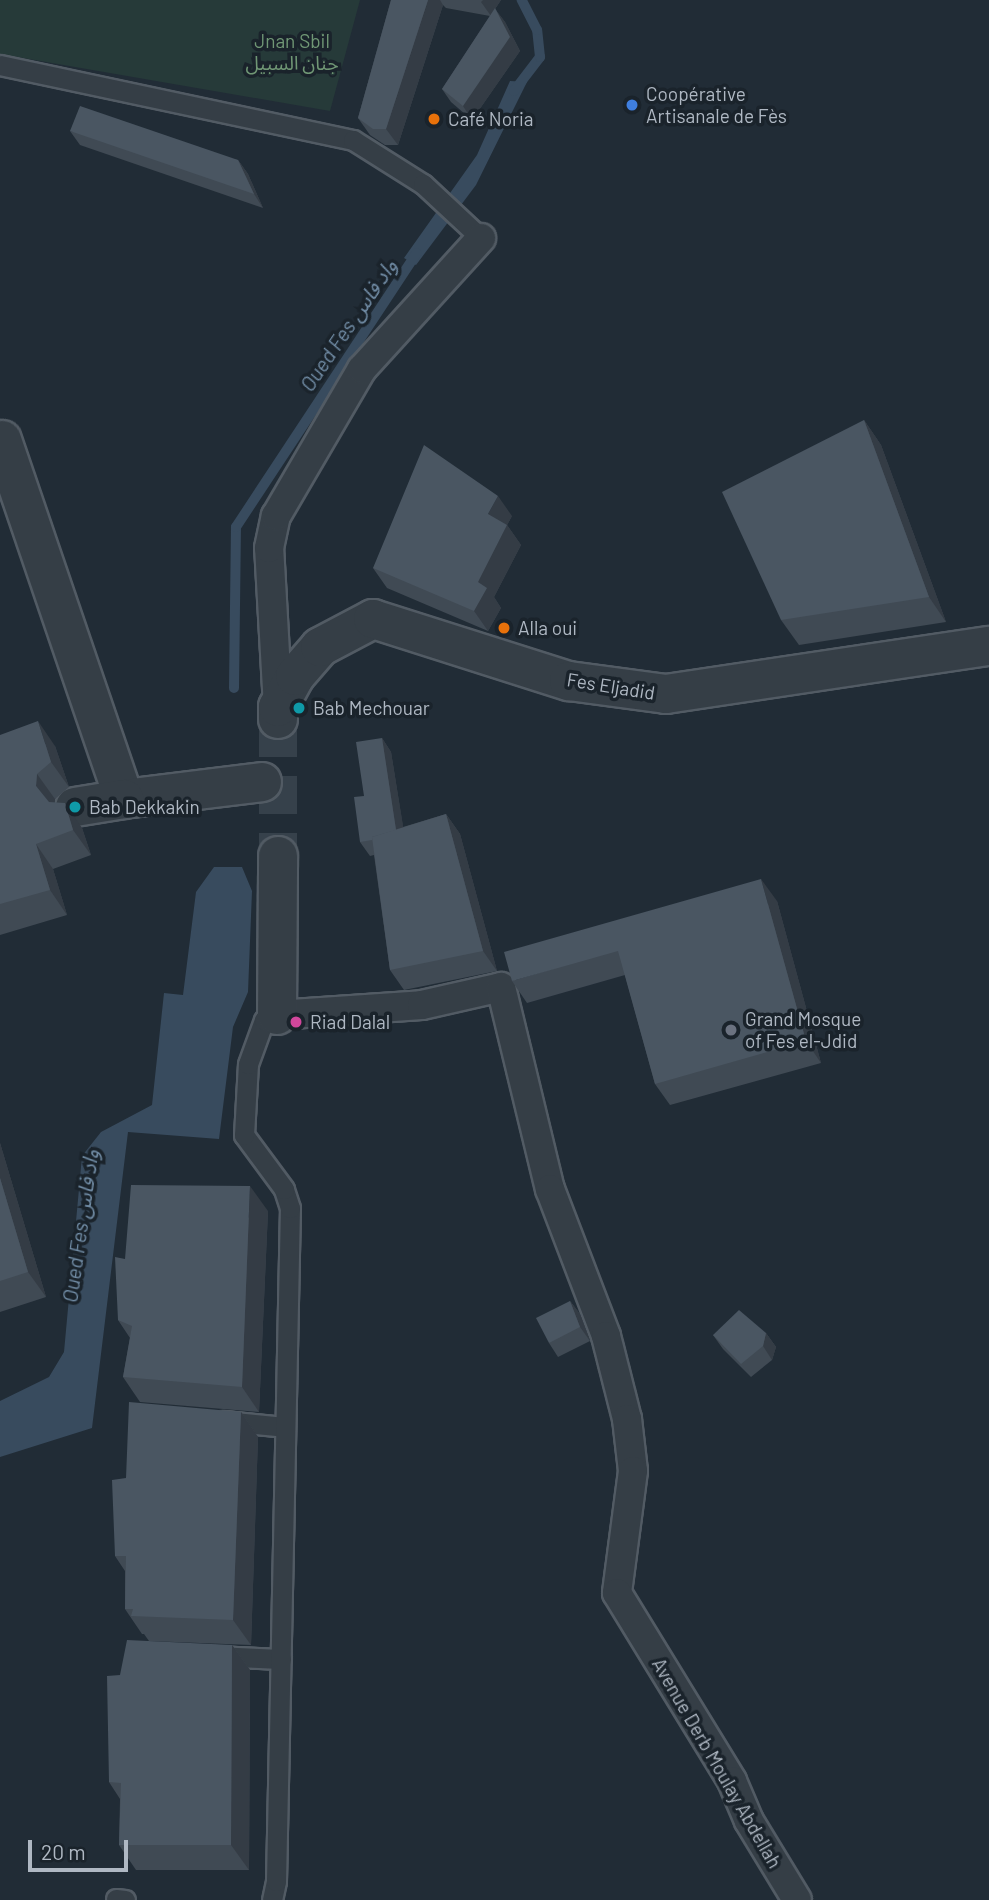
<!DOCTYPE html>
<meta charset="utf-8">
<style>
body{margin:0}
#map{position:relative;width:989px;height:1900px;overflow:hidden;background:#212c36;font-family:Barlow,"Noto Sans Arabic",sans-serif}
div>[style]{position:absolute}
.green>*{inset:0;background:#263a39}
.water>*{inset:0;background:#384b5e}
.stream>*{height:10px;margin:-5px;padding:0 5px;transform-origin:5px;border-radius:5px;background:#384b5e}
.minor-tunnel>*{height:38px;margin-top:-19px;transform-origin:0;background:repeating-linear-gradient(90deg,#36414b 0 38px,transparent 0 57px)}
.roads{filter:drop-shadow(2px 0 #525b64) drop-shadow(-2px 0 #525b64) drop-shadow(0 2px #525b64) drop-shadow(0 -2px #525b64)}
.service>*{height:19px;margin:-9.5px;padding:0 9.5px;transform-origin:9.5px;border-radius:9.5px;background:#353e46}
.pedestrian>*{height:28px;margin:-14px;padding:0 14px;transform-origin:14px;border-radius:14px;background:#353e46}
.minor>*{height:38px;margin:-19px;padding:0 19px;transform-origin:19px;border-radius:19px;background:#353e46}
.wall>*{inset:0;background:#404a54}
.shaded-wall>*{inset:0;background:#343c45}
.building>*{inset:0;background:#4a5662}
.dots>*{width:19px;height:19px;translate:-50% -50%;box-sizing:border-box;border:4px solid #1a232b;border-radius:50%}
span{translate:-50% -50%;white-space:nowrap;text-align:center;line-height:1.15;-webkit-text-stroke:7px #1a232b;paint-order:stroke}
.park-label{font-size:19px;color:#709775}
.poi-label{font-size:19px;color:#afb8c3}
.left{translate:0 -50%;text-align:left}
.street-label{font-size:19px;color:#afb8c3}
.water-label{font-size:21px;color:#718ca5;font-style:italic}
.scale{position:absolute;left:28px;top:1840px;width:100px;height:32px;box-sizing:border-box;border:4px solid #afb8c3;border-top:0;padding-left:9px;font-size:21px;line-height:24px;white-space:nowrap;color:#afb8c3;-webkit-text-stroke:5px #1a232b;paint-order:stroke}
</style>
<div id="map">
<div class="green">
<div style="clip-path:polygon(0 0,360px 0,330px 111px,0 54px)"></div>
</div>
<div class="water">
<div style="clip-path:polygon(510px 81px,527px 82px,476px 185px,416px 265px,404px 258px,477px 155px)"></div>
<div style="clip-path:polygon(214px 867px,242px 867px,252px 891px,248px 992px,233px 1027px,219px 1139px,128px 1132px,92px 1428px,0 1457px,0 1401px,49px 1377px,64px 1352px,82px 1156px,101px 1132px,152px 1105px,164px 993px,183px 995px,196px 892px)"></div>
</div>
<div class="stream">
<div style="left:514px;top:91px;width:43px;rotate:-52.6deg"></div>
<div style="left:540px;top:57px;width:27px;rotate:-96deg"></div>
<div style="left:537px;top:30px;width:34px;rotate:-117deg"></div>
<div style="left:234px;top:688px;width:161px;rotate:-89.3deg"></div>
<div style="left:236px;top:527px;width:328px;rotate:-56.6deg"></div>
</div>
<div class="minor-tunnel">
<div style="left:278px;top:719px;width:137px;rotate:90deg"></div>
</div>
<div class="roads">
<div class="service">
<div style="left:0;top:65px;width:361px;rotate:12deg"></div>
<div style="left:353px;top:140px;width:83px;rotate:32.2deg"></div>
<div style="left:423px;top:184px;width:79px;rotate:43deg"></div>
<div style="left:224px;top:1421px;width:61px;rotate:5.6deg"></div>
<div style="left:215px;top:1656px;width:66px;rotate:2.6deg"></div>
<div style="left:116px;top:1899px;width:9px;rotate:6deg"></div>
<div style="left:272px;top:1900px;width:19px;rotate:-78deg"></div>
<div style="left:276px;top:1881px;width:673px;rotate:-88.81deg"></div>
<div style="left:290px;top:1208px;width:20px;rotate:-108deg"></div>
<div style="left:284px;top:1189px;width:67px;rotate:-126.5deg"></div>
<div style="left:244px;top:1135px;width:71px;rotate:-86.8deg"></div>
<div style="left:248px;top:1064px;width:47px;rotate:-70deg"></div>
<div style="left:264px;top:1020px;width:14px;rotate:-21deg"></div>
</div>
<div class="pedestrian">
<div style="left:278px;top:707px;width:159px;rotate:-93.2deg"></div>
<div style="left:269px;top:548px;width:33px;rotate:-78deg"></div>
<div style="left:276px;top:516px;width:170px;rotate:-59.7deg"></div>
<div style="left:362px;top:369px;width:177px;rotate:-47.7deg"></div>
<div style="left:277px;top:1015px;width:145px;rotate:-3.9deg"></div>
<div style="left:422px;top:1005px;width:81px;rotate:-12.8deg"></div>
<div style="left:501px;top:987px;width:208px;rotate:76.4deg"></div>
<div style="left:550px;top:1189px;width:157px;rotate:69.1deg"></div>
<div style="left:606px;top:1336px;width:86px;rotate:75.8deg"></div>
<div style="left:627px;top:1419px;width:52px;rotate:83.4deg"></div>
<div style="left:633px;top:1471px;width:123px;rotate:97.5deg"></div>
<div style="left:617px;top:1593px;width:220px;rotate:58.5deg"></div>
<div style="left:732px;top:1781px;width:43px;rotate:67deg"></div>
<div style="left:749px;top:1821px;width:92px;rotate:58.7deg"></div>
</div>
<div class="minor">
<div style="left:2px;top:440px;width:379px;rotate:71.2deg"></div>
<div style="left:124px;top:799px;width:139px;rotate:-7deg"></div>
<div style="left:278px;top:719px;width:12px;rotate:-90deg"></div>
<div style="left:278px;top:707px;width:35px;rotate:-61deg"></div>
<div style="left:295px;top:676px;width:38px;rotate:-49deg"></div>
<div style="left:320px;top:647px;width:60px;rotate:-27.8deg"></div>
<div style="left:373px;top:619px;width:206px;rotate:17.6deg"></div>
<div style="left:569px;top:681px;width:98px;rotate:7.6deg"></div>
<div style="left:666px;top:694px;width:327px;rotate:-8.5deg"></div>
<div style="left:75px;top:807px;width:50px;rotate:-9.3deg"></div>
<div style="left:277px;top:1015px;width:159px;rotate:-89.6deg"></div>
</div>
</div>
<div class="wall">
<div style="clip-path:polygon(391px 0,501px 0,495px 9px,505px 22px,520px 51px,472px 120px,451px 102px,442px 89px,490px 16px,446px 8px,443px 5px,398px 145px,385px 145px,370px 135px,358px 118px)"></div>
<div style="clip-path:polygon(70px 131px,238px 160px,248px 174px,263px 208px,80px 145px)"></div>
<div style="clip-path:polygon(864px 420px,881px 445px,946px 622px,799px 645px,781px 620px)"></div>
<div style="clip-path:polygon(512px 516px,507px 525px,521px 545px,494px 597px,501px 608px,488px 631px,387px 588px,373px 568px)"></div>
<div style="clip-path:polygon(0 735px,55px 746px,69px 787px,55px 799px,54px 802px,82px 828px,91px 855px,53px 869px,67px 915px,0 935px)"></div>
<div style="clip-path:polygon(382px 738px,391px 752px,403px 827px,446px 814px,460px 834px,497px 971px,404px 990px,390px 970px,374px 855px,370px 856px,360px 842px,364px 796px)"></div>
<div style="clip-path:polygon(777px 901px,821px 1063px,670px 1105px,655px 1084px,625px 975px,527px 1003px,512px 981px)"></div>
<div style="clip-path:polygon(0 1143px,46px 1297px,0 1312px)"></div>
<div style="clip-path:polygon(268px 1211px,259px 1412px,140px 1402px,123px 1377px,130px 1338px,118px 1320px,125px 1259px)"></div>
<div style="clip-path:polygon(570px 1301px,580px 1314px,590px 1341px,558px 1357px,549px 1343px)"></div>
<div style="clip-path:polygon(766px 1333px,776px 1347px,772px 1360px,751px 1377px,723px 1349px,713px 1335px)"></div>
<div style="clip-path:polygon(241px 1412px,258px 1437px,251px 1645px,149px 1641px,144px 1634px,142px 1634px,125px 1609px,125px 1571px,115px 1556px,126px 1478px)"></div>
<div style="clip-path:polygon(232px 1645px,250px 1670px,249px 1870px,136px 1870px,119px 1845px,120px 1799px,109px 1782px,120px 1675px)"></div>
</div>
<div class="shaded-wall">
<div style="clip-path:polygon(428px 0,440px 0,443px 5px,398px 145px,386px 129px)"></div>
<div style="clip-path:polygon(483px 0,501px 0,495px 9px,505px 22px,520px 51px,472px 120px,463px 106px,491px 16px,481px 2px)"></div>
<div style="clip-path:polygon(238px 160px,248px 174px,263px 208px,254px 194px)"></div>
<div style="clip-path:polygon(864px 420px,881px 445px,946px 622px,929px 597px)"></div>
<div style="clip-path:polygon(498px 496px,512px 516px,507px 525px,521px 545px,494px 597px,501px 608px,488px 631px,474px 611px,488px 514px)"></div>
<div style="clip-path:polygon(38px 721px,55px 746px,69px 787px,51px 762px)"></div>
<div style="clip-path:polygon(382px 738px,391px 752px,407px 850px,397px 836px)"></div>
<div style="clip-path:polygon(37px 774px,55px 799px,54px 811px,36px 786px)"></div>
<div style="clip-path:polygon(65px 803px,82px 828px,91px 855px,73px 830px)"></div>
<div style="clip-path:polygon(446px 814px,460px 834px,497px 971px,483px 951px)"></div>
<div style="clip-path:polygon(36px 844px,53px 869px,67px 915px,50px 890px)"></div>
<div style="clip-path:polygon(761px 879px,777px 901px,821px 1063px,806px 1041px)"></div>
<div style="clip-path:polygon(0 1143px,46px 1297px,28px 1272px,0 1178px)"></div>
<div style="clip-path:polygon(250px 1186px,268px 1211px,259px 1412px,242px 1387px)"></div>
<div style="clip-path:polygon(570px 1301px,580px 1314px,590px 1341px,580px 1327px)"></div>
<div style="clip-path:polygon(766px 1333px,776px 1347px,772px 1360px,763px 1346px)"></div>
<div style="clip-path:polygon(241px 1412px,258px 1437px,251px 1645px,233px 1620px)"></div>
<div style="clip-path:polygon(232px 1645px,250px 1670px,249px 1870px,231px 1845px)"></div>
</div>
<div class="building">
<div style="clip-path:polygon(391px 0,428px 0,386px 129px,373px 129px,358px 118px)"></div>
<div style="clip-path:polygon(495px 8px,510px 37px,463px 106px,442px 89px)"></div>
<div style="clip-path:polygon(80px 106px,238px 160px,254px 194px,70px 131px)"></div>
<div style="clip-path:polygon(864px 420px,929px 597px,781px 620px,722px 492px)"></div>
<div style="clip-path:polygon(424px 445px,498px 496px,488px 514px,507px 525px,478px 582px,487px 588px,474px 611px,373px 568px)"></div>
<div style="clip-path:polygon(38px 721px,51px 762px,37px 774px,36px 786px,49px 802px,65px 803px,73px 830px,36px 844px,50px 890px,0 904px,0 735px)"></div>
<div style="clip-path:polygon(382px 738px,396px 830px,372px 837px,372px 840px,360px 842px,354px 797px,364px 796px,356px 742px)"></div>
<div style="clip-path:polygon(446px 814px,483px 951px,390px 970px,372px 837px)"></div>
<div style="clip-path:polygon(761px 879px,806px 1041px,655px 1084px,618px 951px,512px 981px,504px 952px)"></div>
<div style="clip-path:polygon(0 1178px,28px 1272px,0 1281px)"></div>
<div style="clip-path:polygon(131px 1185px,250px 1186px,242px 1387px,123px 1377px,132px 1326px,118px 1320px,115px 1257px,125px 1259px)"></div>
<div style="clip-path:polygon(570px 1301px,580px 1327px,549px 1343px,536px 1318px)"></div>
<div style="clip-path:polygon(739px 1310px,766px 1333px,763px 1346px,741px 1364px,713px 1335px)"></div>
<div style="clip-path:polygon(129px 1402px,241px 1412px,233px 1620px,131px 1616px,133px 1609px,125px 1609px,126px 1556px,115px 1556px,112px 1480px,126px 1478px)"></div>
<div style="clip-path:polygon(127px 1640px,232px 1645px,231px 1845px,119px 1845px,121px 1783px,109px 1782px,107px 1676px,120px 1675px)"></div>
</div>
<div class="dots">
<div style="left:632px;top:105px;background:#3f7fe0"></div>
<div style="left:434px;top:119px;background:#e8710a"></div>
<div style="left:504px;top:628px;background:#e8710a"></div>
<div style="left:299px;top:708px;background:#0f9aa8"></div>
<div style="left:75px;top:807px;background:#0f9aa8"></div>
<div style="left:296px;top:1022px;background:#d1479c"></div>
<div style="left:731px;top:1030px;background:#6b7280"></div>
</div>
<div class="park-label">
<span style="left:292px;top:52px">Jnan Sbil<br>جنان السبيل</span>
</div>
<div class="poi-label">
<span class="left" style="left:646px;top:105px">Coopérative<br>Artisanale de Fès</span>
<span class="left" style="left:448px;top:119px">Café Noria</span>
<span class="left" style="left:518px;top:628px">Alla oui</span>
<span class="left" style="left:313px;top:708px">Bab Mechouar</span>
<span class="left" style="left:89px;top:807px">Bab Dekkakin</span>
<span class="left" style="left:745px;top:1030px">Grand Mosque<br>of Fes el-Jdid</span>
<span class="left" style="left:310px;top:1022px">Riad Dalal</span>
</div>
<div class="street-label">
<span style="left:611px;top:686px;rotate:9deg">Fes Eljadid</span>
<span style="left:717px;top:1763px;rotate:60deg">Avenue Derb Moulay Abdellah</span>
</div>
<div class="water-label">
<span style="left:348px;top:325px;rotate:-56deg">Oued Fes واد فاس</span>
<span style="left:80px;top:1226px;rotate:-82deg">Oued Fes واد فاس</span>
</div>
<div class="scale">20 m</div>
</div>
